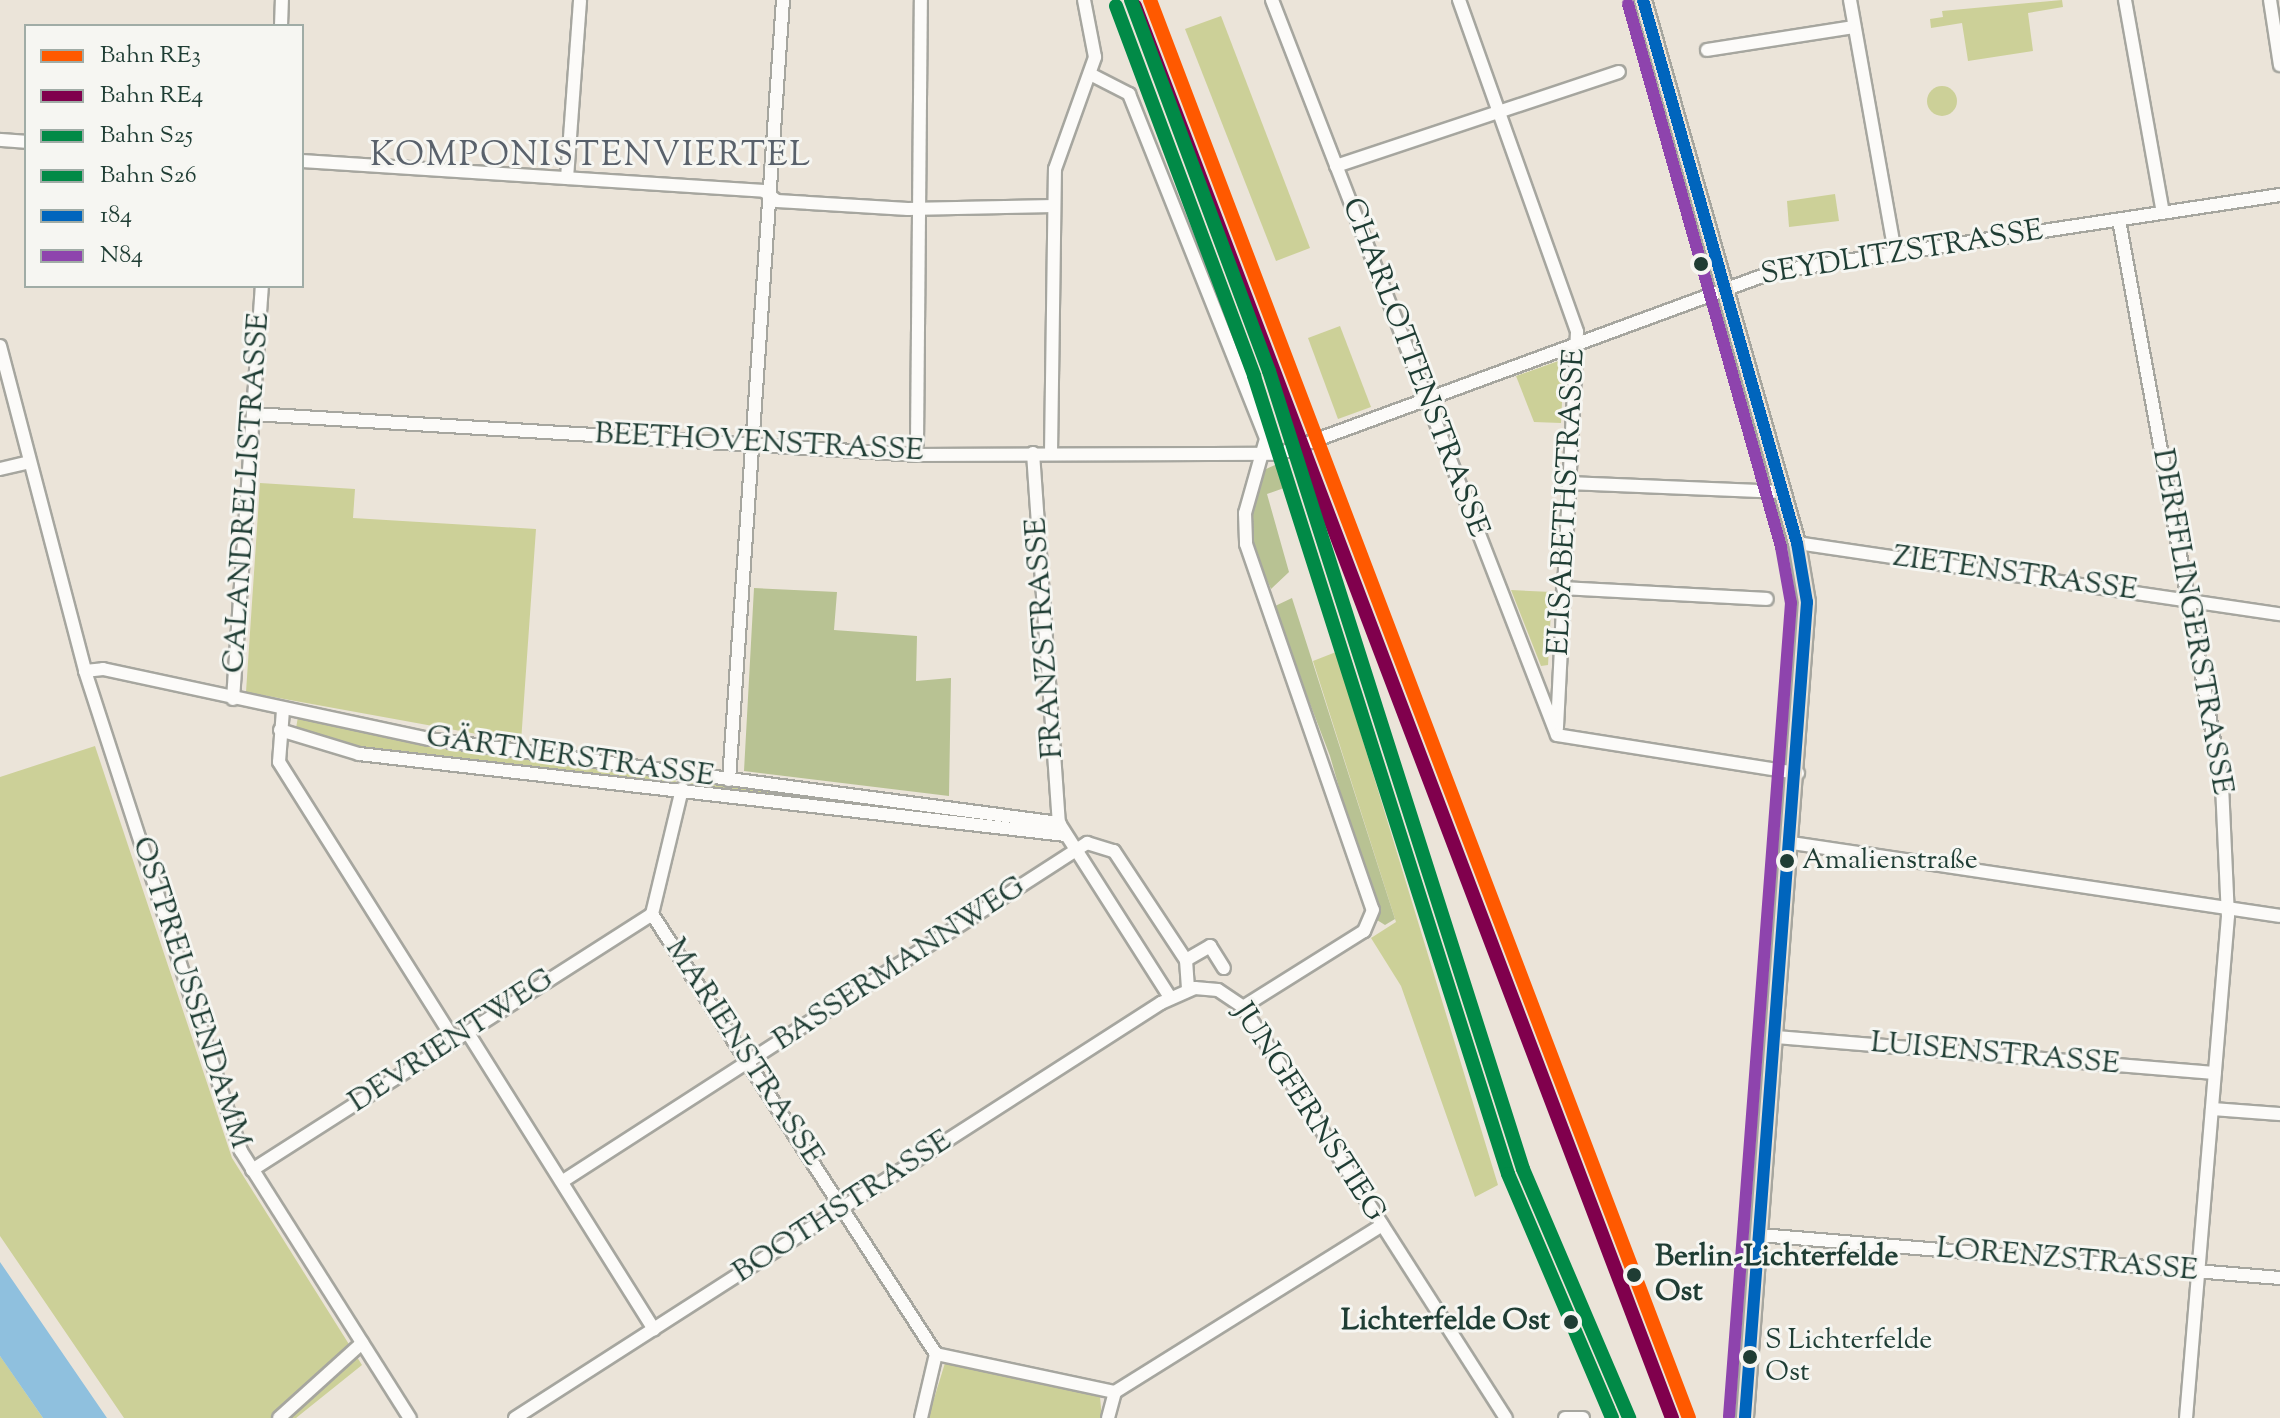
<!DOCTYPE html>
<meta charset="utf-8">
<style>
body{margin:0}
#map{position:relative;width:2280px;height:1418px;overflow:hidden;background:#ebe4d9;font-family:"Sorts Mill Goudy",serif}
div>[style]{position:absolute}
.green>*{inset:0;background:#ccd098}
.round{border-radius:50%}
.forest>*{inset:0;background:#b8c293}
.water>*{inset:0;background:#8fc0de}
.roads{filter:drop-shadow(2px 0 #a6a69f) drop-shadow(-2px 0 #a6a69f) drop-shadow(0 2px #a6a69f) drop-shadow(0 -2px #a6a69f)}
.minor>*{height:12px;margin:-6px;padding:0 6px;transform-origin:6px;border-radius:6px;background:#fcfbf9}
.major>*{height:16px;margin:-8px;padding:0 8px;transform-origin:8px;border-radius:8px;background:#eae2d6}
.bus-1>*{height:12px;margin:-6px;padding:0 6px;transform-origin:6px;border-radius:6px;background:#0065bd}
.bus-2>*{height:12px;margin:-6px;padding:0 6px;transform-origin:6px;border-radius:6px;background:#8e44ad}
.rail-1>*{height:14px;margin:-7px;padding:0 7px;transform-origin:7px;border-radius:7px;background:#ff5900}
.rail-2>*{height:14px;margin:-7px;padding:0 7px;transform-origin:7px;border-radius:7px;background:#80004d}
.rail-3>*{height:14px;margin:-7px;padding:0 7px;transform-origin:7px;border-radius:7px;background:#018a47}
.rail-4>*{height:14px;margin:-7px;padding:0 7px;transform-origin:7px;border-radius:7px;background:#018a47}
.dots>*{width:22px;height:22px;translate:-50% -50%;box-sizing:border-box;border:4px solid #f6f6f2;border-radius:50%}
span{translate:-50% -50%;white-space:nowrap;text-align:center;line-height:1.15;-webkit-text-stroke:6px #f6f6f2;paint-order:stroke}
.bus-label{font-size:28px;color:#1f3d34}
.left{translate:0 -50%;text-align:left}
.street-label{font-size:30px;color:#1f3d34}
.stop-label{font-size:30px;color:#1f3d34;font-weight:700}
.right{translate:-100% -50%;text-align:right}
.quarter-label{font-size:34px;color:#59616b;letter-spacing:2px}
.legend{position:absolute;left:24px;top:24px;width:280px;height:264px;box-sizing:border-box;background:#f6f6f2;border:2px solid #a0aca6;margin:0;padding:10px 14px;list-style:none;font-size:24px;color:#1f3d34}
.legend li{display:flex;align-items:center;gap:16px;height:40px}
.legend b{width:40px;border:2px solid #a0aca6}
</style>
<div id="map">
<div class="green">
<div style="clip-path:polygon(2062px 0,2063px 7px,2028px 13px,2033px 51px,1968px 61px,1962px 23px,1931px 28px,1930px 19px,1943px 17px,1942px 11px)"></div>
<div style="clip-path:polygon(1221px 16px,1310px 248px,1276px 261px,1185px 29px)"></div>
<div class="round" style="left:1927px;top:86px;width:30px;height:30px"></div>
<div style="clip-path:polygon(1835px 194px,1839px 221px,1789px 227px,1787px 201px)"></div>
<div style="clip-path:polygon(1340px 326px,1371px 407px,1338px 419px,1308px 338px)"></div>
<div style="clip-path:polygon(1564px 359px,1561px 423px,1534px 422px,1516px 376px)"></div>
<div style="clip-path:polygon(260px 483px,355px 489px,353px 518px,536px 529px,521px 742px,246px 692px)"></div>
<div style="clip-path:polygon(1511px 590px,1552px 592px,1548px 665px,1541px 666px)"></div>
<div style="clip-path:polygon(1336px 652px,1498px 1185px,1475px 1197px,1401px 986px,1371px 938px,1396px 922px,1313px 661px)"></div>
<div style="clip-path:polygon(298px 717px,675px 777px,676px 783px,356px 748px,296px 728px)"></div>
<div style="clip-path:polygon(95px 746px,232px 1158px,362px 1365px,296px 1418px,124px 1418px,0 1236px,0 777px)"></div>
<div style="clip-path:polygon(690px 779px,1031px 821px,1043px 830px,687px 789px)"></div>
<div style="clip-path:polygon(0 1356px,3px 1360px,43px 1418px,0 1418px)"></div>
<div style="clip-path:polygon(945px 1363px,1100px 1397px,1102px 1418px,928px 1418px)"></div>
</div>
<div class="forest">
<div style="clip-path:polygon(1277px 464px,1284px 488px,1267px 494px,1289px 572px,1271px 589px,1248px 536px,1252px 500px,1264px 470px)"></div>
<div style="clip-path:polygon(754px 588px,837px 592px,834px 630px,917px 636px,916px 681px,951px 678px,949px 796px,744px 771px)"></div>
<div style="clip-path:polygon(1292px 598px,1395px 919px,1385px 925px,1377px 920px,1330px 756px,1273px 607px)"></div>
</div>
<div class="water">
<div style="clip-path:polygon(0 1262px,48px 1332px,107px 1418px,43px 1418px,0 1356px)"></div>
</div>
<div class="roads">
<div class="minor">
<div style="left:1272px;top:0;width:788px;rotate:68.81deg"></div>
<div style="left:1459px;top:0;width:352px;rotate:70.4deg"></div>
<div style="left:1577px;top:332px;width:397px;rotate:92.9deg"></div>
<div style="left:1850px;top:0;width:257px;rotate:79.9deg"></div>
<div style="left:2125px;top:0;width:216px;rotate:79.9deg"></div>
<div style="left:2270px;top:0;width:66px;rotate:81.3deg"></div>
<div style="left:281px;top:26px;width:26px;rotate:-88deg"></div>
<div style="left:1707px;top:50px;width:149px;rotate:-8.9deg"></div>
<div style="left:1090px;top:74px;width:44px;rotate:27.1deg"></div>
<div style="left:1129px;top:94px;width:371px;rotate:68.3deg"></div>
<div style="left:1266px;top:439px;width:77px;rotate:105.8deg"></div>
<div style="left:1245px;top:513px;width:31px;rotate:88deg"></div>
<div style="left:1246px;top:544px;width:387px;rotate:70.9deg"></div>
<div style="left:1373px;top:910px;width:23px;rotate:113deg"></div>
<div style="left:1364px;top:931px;width:143px;rotate:147.9deg"></div>
<div style="left:0;top:140px;width:26px;rotate:4deg"></div>
<div style="left:302px;top:161px;width:463px;rotate:3.7deg"></div>
<div style="left:764px;top:191px;width:16px;rotate:38deg"></div>
<div style="left:777px;top:201px;width:131px;rotate:3.5deg"></div>
<div style="left:908px;top:209px;width:146px;rotate:-1.2deg"></div>
<div style="left:1336px;top:166px;width:298px;rotate:-18.4deg"></div>
<div style="left:567px;top:178px;width:178px;rotate:-85.8deg"></div>
<div style="left:2119px;top:220px;width:574px;rotate:79.67deg"></div>
<div style="left:2222px;top:785px;width:131px;rotate:87.4deg"></div>
<div style="left:2228px;top:916px;width:504px;rotate:94.78deg"></div>
<div style="left:0;top:346px;width:336px;rotate:75.3deg"></div>
<div style="left:85px;top:671px;width:505px;rotate:72deg"></div>
<div style="left:241px;top:1151px;width:316px;rotate:57.7deg"></div>
<div style="left:253px;top:414px;width:665px;rotate:3.53deg"></div>
<div style="left:917px;top:455px;width:361px;rotate:-0.2deg"></div>
<div style="left:1278px;top:454px;width:527px;rotate:-20.19deg"></div>
<div style="left:1773px;top:272px;width:513px;rotate:-8.64deg"></div>
<div style="left:917px;top:443px;width:443px;rotate:-89.5deg"></div>
<div style="left:1033px;top:453px;width:371px;rotate:86deg"></div>
<div style="left:1059px;top:823px;width:206px;rotate:57.5deg"></div>
<div style="left:1051px;top:453px;width:284px;rotate:-89.2deg"></div>
<div style="left:1055px;top:169px;width:119px;rotate:-70.3deg"></div>
<div style="left:1095px;top:57px;width:58px;rotate:-100.9deg"></div>
<div style="left:0;top:469px;width:28px;rotate:-13deg"></div>
<div style="left:1568px;top:483px;width:215px;rotate:2.4deg"></div>
<div style="left:1797px;top:543px;width:488px;rotate:8.4deg"></div>
<div style="left:1563px;top:588px;width:204px;rotate:3.1deg"></div>
<div style="left:85px;top:671px;width:18px;rotate:-6deg"></div>
<div style="left:103px;top:669px;width:334px;rotate:12.1deg"></div>
<div style="left:430px;top:739px;width:635px;rotate:7.61deg"></div>
<div style="left:233px;top:699px;width:414px;rotate:-86deg"></div>
<div style="left:283px;top:710px;width:52px;rotate:94.4deg"></div>
<div style="left:279px;top:762px;width:330px;rotate:57.8deg"></div>
<div style="left:280px;top:730px;width:83px;rotate:16.9deg"></div>
<div style="left:359px;top:754px;width:711px;rotate:6.54deg"></div>
<div style="left:1557px;top:735px;width:244px;rotate:9deg"></div>
<div style="left:729px;top:780px;width:782px;rotate:-86.04deg"></div>
<div style="left:1792px;top:843px;width:493px;rotate:8.5deg"></div>
<div style="left:652px;top:914px;width:524px;rotate:57.16deg"></div>
<div style="left:652px;top:914px;width:129px;rotate:-76.5deg"></div>
<div style="left:1186px;top:960px;width:29px;rotate:86deg"></div>
<div style="left:468px;top:1033px;width:350px;rotate:57.9deg"></div>
<div style="left:1776px;top:1037px;width:440px;rotate:4.7deg"></div>
<div style="left:2212px;top:1109px;width:68px;rotate:4.2deg"></div>
<div style="left:252px;top:1170px;width:475px;rotate:-32.6deg"></div>
<div style="left:563px;top:1181px;width:624px;rotate:-32.82deg"></div>
<div style="left:1087px;top:843px;width:28px;rotate:17deg"></div>
<div style="left:1114px;top:851px;width:131px;rotate:56.6deg"></div>
<div style="left:1186px;top:960px;width:28px;rotate:-30deg"></div>
<div style="left:1210px;top:946px;width:26px;rotate:58deg"></div>
<div style="left:1759px;top:1235px;width:523px;rotate:4.72deg"></div>
<div style="left:936px;top:1354px;width:183px;rotate:12deg"></div>
<div style="left:1115px;top:1392px;width:315px;rotate:-32deg"></div>
<div style="left:279px;top:1418px;width:112px;rotate:-42.1deg"></div>
<div style="left:515px;top:1418px;width:768px;rotate:-32.72deg"></div>
<div style="left:1161px;top:1003px;width:37px;rotate:-24deg"></div>
<div style="left:1195px;top:988px;width:23px;rotate:5deg"></div>
<div style="left:1218px;top:990px;width:30px;rotate:34deg"></div>
<div style="left:1243px;top:1007px;width:488px;rotate:57.4deg"></div>
<div style="left:921px;top:1418px;width:66px;rotate:-76.8deg"></div>
<div style="left:1108px;top:1418px;width:27px;rotate:-75deg"></div>
<div style="left:1565px;top:1418px;width:18px"></div>
</div>
<div class="major">
<div style="left:1643px;top:0;width:564px;rotate:74.17deg"></div>
<div style="left:1797px;top:543px;width:60px;rotate:80.4deg"></div>
<div style="left:1807px;top:602px;width:818px;rotate:94.35deg"></div>
</div>
</div>
<div class="bus-1">
<div style="left:1643px;top:0;width:564px;rotate:74.17deg"></div>
<div style="left:1797px;top:543px;width:60px;rotate:80.4deg"></div>
<div style="left:1807px;top:602px;width:818px;rotate:94.35deg"></div>
</div>
<div class="bus-2">
<div style="left:1628px;top:4px;width:564px;rotate:74.26deg"></div>
<div style="left:1781px;top:547px;width:57px;rotate:79.9deg"></div>
<div style="left:1791px;top:603px;width:816px;rotate:94.36deg"></div>
</div>
<div class="rail-1">
<div style="left:1150px;top:0;width:1517px;rotate:69.19deg"></div>
</div>
<div class="rail-2">
<div style="left:1135px;top:6px;width:1511px;rotate:69.18deg"></div>
</div>
<div class="rail-3">
<div style="left:1131px;top:0;width:396px;rotate:69.6deg"></div>
<div style="left:1269px;top:371px;width:837px;rotate:72.34deg"></div>
<div style="left:1523px;top:1169px;width:271px;rotate:66.9deg"></div>
</div>
<div class="rail-4">
<div style="left:1116px;top:6px;width:395px;rotate:69.5deg"></div>
<div style="left:1254px;top:376px;width:837px;rotate:72.34deg"></div>
<div style="left:1508px;top:1174px;width:265px;rotate:66.9deg"></div>
</div>
<div class="dots">
<div style="left:1701px;top:264px;background:#1f3d34"></div>
<div style="left:1787px;top:861px;background:#1f3d34"></div>
<div style="left:1634px;top:1275px;background:#1f3d34"></div>
<div style="left:1571px;top:1322px;background:#1f3d34"></div>
<div style="left:1750px;top:1357px;background:#1f3d34"></div>
</div>
<div class="bus-label">
<span class="left" style="left:1802px;top:861px">Amalienstraße</span>
<span class="left" style="left:1765px;top:1357px">S Lichterfelde<br>Ost</span>
</div>
<div class="street-label">
<span style="left:1902px;top:254px;rotate:-9deg">SEYDLITZSTRASSE</span>
<span style="left:1414px;top:368px;rotate:69deg">CHARLOTTENSTRASSE</span>
<span style="left:759px;top:444px;rotate:3deg">BEETHOVENSTRASSE</span>
<span style="left:248px;top:493px;rotate:-86deg">CALANDRELLISTRASSE</span>
<span style="left:1568px;top:502px;rotate:-87deg">ELISABETHSTRASSE</span>
<span style="left:2015px;top:575px;rotate:8deg">ZIETENSTRASSE</span>
<span style="left:2191px;top:622px;rotate:80deg">DERFFLINGERSTRASSE</span>
<span style="left:1046px;top:638px;rotate:-94deg">FRANZSTRASSE</span>
<span style="left:570px;top:758px;rotate:8deg">GÄRTNERSTRASSE</span>
<span style="left:900px;top:965px;rotate:-33deg">BASSERMANNWEG</span>
<span style="left:190px;top:993px;rotate:72deg">OSTPREUSSENDAMM</span>
<span style="left:452px;top:1042px;rotate:-33deg">DEVRIENTWEG</span>
<span style="left:743px;top:1053px;rotate:57deg">MARIENSTRASSE</span>
<span style="left:1995px;top:1055px;rotate:5deg">LUISENSTRASSE</span>
<span style="left:1308px;top:1113px;rotate:57deg">JUNGFERNSTIEG</span>
<span style="left:843px;top:1208px;rotate:-33deg">BOOTHSTRASSE</span>
<span style="left:2067px;top:1261px;rotate:5deg">LORENZSTRASSE</span>
</div>
<div class="stop-label">
<span class="left" style="left:1655px;top:1275px">Berlin-Lichterfelde<br>Ost</span>
<span class="right" style="left:1550px;top:1322px">Lichterfelde Ost</span>
</div>
<div class="quarter-label">
<span style="left:591px;top:157px">KOMPONISTENVIERTEL</span>
</div>
<ul class="legend">
<li><b style="height:10px;background:#ff5900"></b>Bahn RE3</li>
<li><b style="height:10px;background:#80004d"></b>Bahn RE4</li>
<li><b style="height:10px;background:#018a47"></b>Bahn S25</li>
<li><b style="height:10px;background:#018a47"></b>Bahn S26</li>
<li><b style="height:10px;background:#0065bd"></b>184</li>
<li><b style="height:10px;background:#8e44ad"></b>N84</li>
</ul>
</div>
